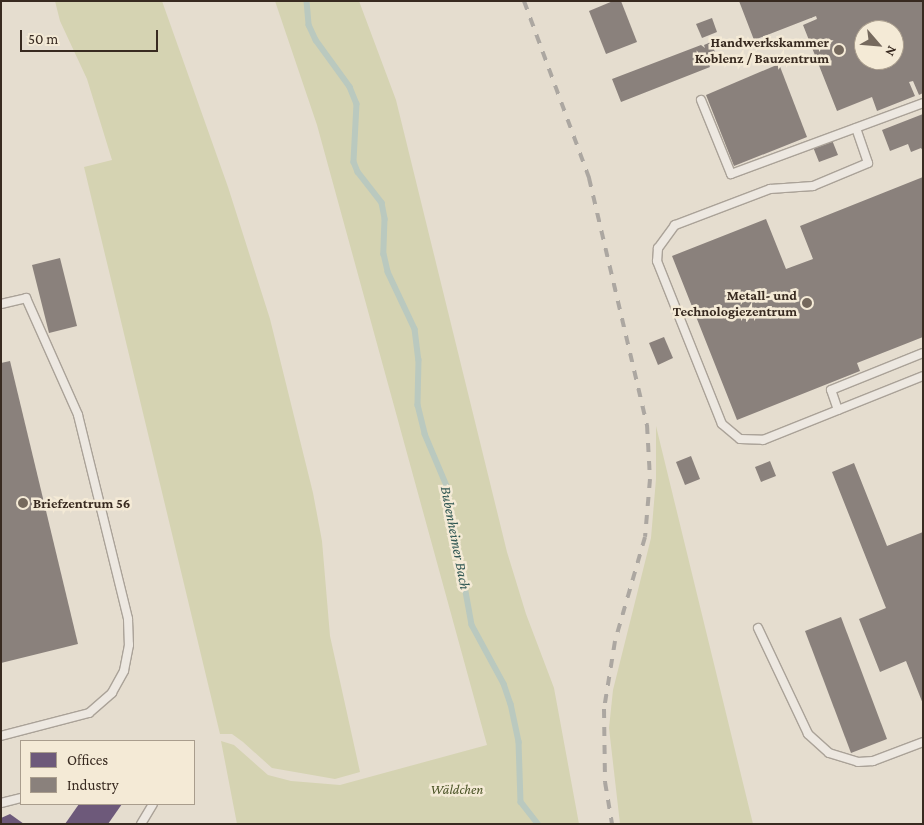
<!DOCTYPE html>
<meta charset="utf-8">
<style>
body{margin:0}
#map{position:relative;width:924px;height:825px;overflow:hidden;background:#e5ddcf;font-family:"Crimson Pro",serif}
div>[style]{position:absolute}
.green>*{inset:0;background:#d5d3b2}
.offices>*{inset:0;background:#6d597a}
.industry>*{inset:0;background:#8a817c}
.stream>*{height:5.5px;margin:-2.75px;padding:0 2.75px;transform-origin:2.75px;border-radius:2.75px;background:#bac9bf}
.roads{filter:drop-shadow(1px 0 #aaa298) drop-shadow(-1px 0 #aaa298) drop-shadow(0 1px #aaa298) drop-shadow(0 -1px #aaa298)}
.lane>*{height:8px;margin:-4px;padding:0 4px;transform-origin:4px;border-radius:4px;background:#ede8e1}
.rail>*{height:4px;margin-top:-2px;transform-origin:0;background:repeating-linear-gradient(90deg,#aca7a1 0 9px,transparent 0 18px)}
.dots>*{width:14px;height:14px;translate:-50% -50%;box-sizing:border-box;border:2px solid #f4ead6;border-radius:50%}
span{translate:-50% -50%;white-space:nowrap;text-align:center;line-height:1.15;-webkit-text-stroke:5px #f4ead6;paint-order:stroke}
.poi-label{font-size:14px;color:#382a20;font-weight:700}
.right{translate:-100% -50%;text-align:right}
.left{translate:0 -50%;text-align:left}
.park-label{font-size:14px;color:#4b5427;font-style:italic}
.water-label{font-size:15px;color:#305753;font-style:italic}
.frame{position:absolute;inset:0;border:2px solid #382a20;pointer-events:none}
.legend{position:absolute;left:20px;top:740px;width:175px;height:65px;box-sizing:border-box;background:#f4ead6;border:1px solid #a99d8d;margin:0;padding:6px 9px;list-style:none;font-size:15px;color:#382a20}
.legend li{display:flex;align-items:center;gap:10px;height:25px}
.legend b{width:25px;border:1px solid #a99d8d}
.north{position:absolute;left:854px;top:20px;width:50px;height:50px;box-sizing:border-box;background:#f4ead6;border:1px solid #a99d8d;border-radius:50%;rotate:117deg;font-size:14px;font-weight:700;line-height:20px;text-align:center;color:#382a20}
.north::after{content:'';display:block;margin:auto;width:18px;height:22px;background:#75695d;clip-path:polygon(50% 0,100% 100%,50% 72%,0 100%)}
.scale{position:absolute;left:20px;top:30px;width:138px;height:22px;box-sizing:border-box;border:2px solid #382a20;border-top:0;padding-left:6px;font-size:15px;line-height:18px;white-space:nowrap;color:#382a20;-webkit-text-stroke:4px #f4ead6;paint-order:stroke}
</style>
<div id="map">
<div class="green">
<div style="clip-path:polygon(55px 1px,162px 1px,228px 187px,270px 319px,313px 493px,322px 541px,330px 636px,360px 772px,335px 779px,272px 768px,243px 742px,232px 734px,220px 734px,84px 167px,112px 160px,87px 79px,60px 21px)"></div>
<div style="clip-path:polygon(275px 1px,359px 1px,396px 100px,507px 552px,526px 614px,554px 688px,579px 824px,237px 824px,221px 741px,234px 745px,268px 775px,291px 781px,340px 785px,487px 745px,317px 125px)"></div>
<div style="clip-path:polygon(656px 426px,753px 824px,620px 824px,609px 728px,613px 690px,651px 538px,656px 479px)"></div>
</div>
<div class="offices">
<div style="clip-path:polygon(79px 804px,122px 804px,108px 824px,65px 824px)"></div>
<div style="clip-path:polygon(10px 814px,24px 824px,1px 824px,1px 818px)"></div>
</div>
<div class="industry">
<div style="clip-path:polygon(613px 1px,621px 1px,637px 42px,606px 54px,589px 11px)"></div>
<div style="clip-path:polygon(evenodd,739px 1px,923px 1px,923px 93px,919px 95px,913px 81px,909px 82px,915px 96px,877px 111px,872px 97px,837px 111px,803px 25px,817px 19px,816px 16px,754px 40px,739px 1px,864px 30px,894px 30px,894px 60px,864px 60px,864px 30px)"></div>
<div style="clip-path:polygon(712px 18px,717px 32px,702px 38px,696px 24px)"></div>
<div style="clip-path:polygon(711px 42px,715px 52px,705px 56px,710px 67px,621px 102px,612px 79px,701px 45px,705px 48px,704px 45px)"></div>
<div style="clip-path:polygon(779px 64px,807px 137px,734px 166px,706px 95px)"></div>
<div style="clip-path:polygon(923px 114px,923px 151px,921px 148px,911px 152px,908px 144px,890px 151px,882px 130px)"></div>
<div style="clip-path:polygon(832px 140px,838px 155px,819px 162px,813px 147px)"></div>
<div style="clip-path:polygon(923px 177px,923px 337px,857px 363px,860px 371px,737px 420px,672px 256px,766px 219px,786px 269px,813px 259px,800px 226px)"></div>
<div style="clip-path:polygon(60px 258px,77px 326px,49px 333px,32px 265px)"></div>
<div style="clip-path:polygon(664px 337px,673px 358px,658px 365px,649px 343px)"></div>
<div style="clip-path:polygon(10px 361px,78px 644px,1px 663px,1px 363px)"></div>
<div style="clip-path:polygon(691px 456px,700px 479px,685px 485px,676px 462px)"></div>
<div style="clip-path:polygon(770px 461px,776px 476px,761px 482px,755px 467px)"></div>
<div style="clip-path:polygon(854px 463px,887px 546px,923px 532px,923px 704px,906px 661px,880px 672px,859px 619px,886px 608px,832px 472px)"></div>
<div style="clip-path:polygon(841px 617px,887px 739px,851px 753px,805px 631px)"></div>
</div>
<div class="stream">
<div style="left:307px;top:1px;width:24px;rotate:85deg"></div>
<div style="left:309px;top:25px;width:17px;rotate:65deg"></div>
<div style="left:316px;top:40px;width:58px;rotate:54.1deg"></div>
<div style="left:350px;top:87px;width:18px;rotate:68deg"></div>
<div style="left:357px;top:104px;width:58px;rotate:93deg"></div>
<div style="left:354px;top:162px;width:11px;rotate:68deg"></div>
<div style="left:358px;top:172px;width:39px;rotate:52deg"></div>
<div style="left:382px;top:203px;width:16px;rotate:79deg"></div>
<div style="left:385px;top:219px;width:35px;rotate:92deg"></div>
<div style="left:384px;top:254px;width:18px;rotate:77deg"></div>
<div style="left:388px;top:272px;width:63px;rotate:64.7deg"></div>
<div style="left:415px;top:329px;width:31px;rotate:83deg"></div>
<div style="left:419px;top:360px;width:45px;rotate:91.3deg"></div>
<div style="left:418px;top:405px;width:30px;rotate:76deg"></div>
<div style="left:425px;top:434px;width:56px;rotate:67.1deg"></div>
<div style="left:447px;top:486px;width:141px;rotate:79.8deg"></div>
<div style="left:472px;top:625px;width:67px;rotate:61.5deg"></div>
<div style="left:504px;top:684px;width:21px;rotate:71deg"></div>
<div style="left:511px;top:704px;width:39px;rotate:78deg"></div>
<div style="left:519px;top:742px;width:60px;rotate:88.1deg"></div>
<div style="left:521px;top:802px;width:28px;rotate:52deg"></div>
</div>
<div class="roads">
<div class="lane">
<div style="left:701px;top:100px;width:80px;rotate:67.9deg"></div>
<div style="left:731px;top:174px;width:205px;rotate:-20.3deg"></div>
<div style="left:856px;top:128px;width:37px;rotate:71deg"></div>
<div style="left:868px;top:163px;width:60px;rotate:157.3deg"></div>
<div style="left:813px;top:186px;width:43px;rotate:176deg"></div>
<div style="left:770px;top:189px;width:102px;rotate:159.2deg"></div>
<div style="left:675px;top:225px;width:29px;rotate:126deg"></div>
<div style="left:658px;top:248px;width:13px;rotate:94deg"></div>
<div style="left:657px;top:261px;width:175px;rotate:68.3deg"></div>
<div style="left:722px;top:424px;width:23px;rotate:40deg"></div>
<div style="left:740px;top:439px;width:23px;rotate:2deg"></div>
<div style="left:763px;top:440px;width:172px;rotate:-21.8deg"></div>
<div style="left:1px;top:304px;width:26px;rotate:-13deg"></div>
<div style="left:26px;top:298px;width:128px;rotate:66deg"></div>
<div style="left:78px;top:415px;width:210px;rotate:76.2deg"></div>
<div style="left:128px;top:619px;width:26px;rotate:88deg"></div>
<div style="left:129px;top:645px;width:26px;rotate:101deg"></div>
<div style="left:124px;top:671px;width:25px;rotate:119deg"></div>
<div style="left:112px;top:693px;width:30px;rotate:139deg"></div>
<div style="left:89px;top:713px;width:91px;rotate:165.4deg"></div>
<div style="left:838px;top:410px;width:21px;rotate:-109deg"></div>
<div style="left:831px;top:390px;width:99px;rotate:-21.9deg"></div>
<div style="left:758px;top:628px;width:117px;rotate:64.7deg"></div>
<div style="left:808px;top:734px;width:28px;rotate:42deg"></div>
<div style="left:829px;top:753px;width:30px;rotate:17deg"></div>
<div style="left:858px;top:762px;width:15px;rotate:-4deg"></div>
<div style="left:873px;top:761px;width:53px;rotate:-20.8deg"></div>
<div style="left:1px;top:803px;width:21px;rotate:-14deg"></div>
<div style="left:141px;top:824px;width:23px;rotate:-59deg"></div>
</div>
</div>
<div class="rail">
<div style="left:524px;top:1px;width:189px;rotate:69.8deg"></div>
<div style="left:589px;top:178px;width:254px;rotate:76.8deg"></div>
<div style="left:647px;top:425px;width:54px;rotate:86.8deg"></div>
<div style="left:650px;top:479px;width:58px;rotate:94.9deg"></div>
<div style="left:645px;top:537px;width:108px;rotate:106.1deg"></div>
<div style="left:615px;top:641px;width:69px;rotate:99.2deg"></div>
<div style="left:604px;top:709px;width:73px;rotate:89.2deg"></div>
<div style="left:605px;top:782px;width:43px;rotate:80.5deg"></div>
</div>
<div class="dots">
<div style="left:839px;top:50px;background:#75695d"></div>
<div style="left:807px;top:303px;background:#75695d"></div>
<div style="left:23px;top:503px;background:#75695d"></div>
</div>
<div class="poi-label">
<span class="right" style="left:829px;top:50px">Handwerkskammer<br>Koblenz / Bauzentrum</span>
<span class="right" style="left:797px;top:303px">Metall- und<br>Technologiezentrum</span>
<span class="left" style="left:33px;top:503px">Briefzentrum 56</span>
</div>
<div class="park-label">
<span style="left:457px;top:789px">Wäldchen</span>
</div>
<div class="water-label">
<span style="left:455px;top:538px;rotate:79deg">Bubenheimer Bach</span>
</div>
<div class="frame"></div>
<ul class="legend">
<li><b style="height:14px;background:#6d597a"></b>Offices</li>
<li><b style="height:14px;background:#8a817c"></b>Industry</li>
</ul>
<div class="north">N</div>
<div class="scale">50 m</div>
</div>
